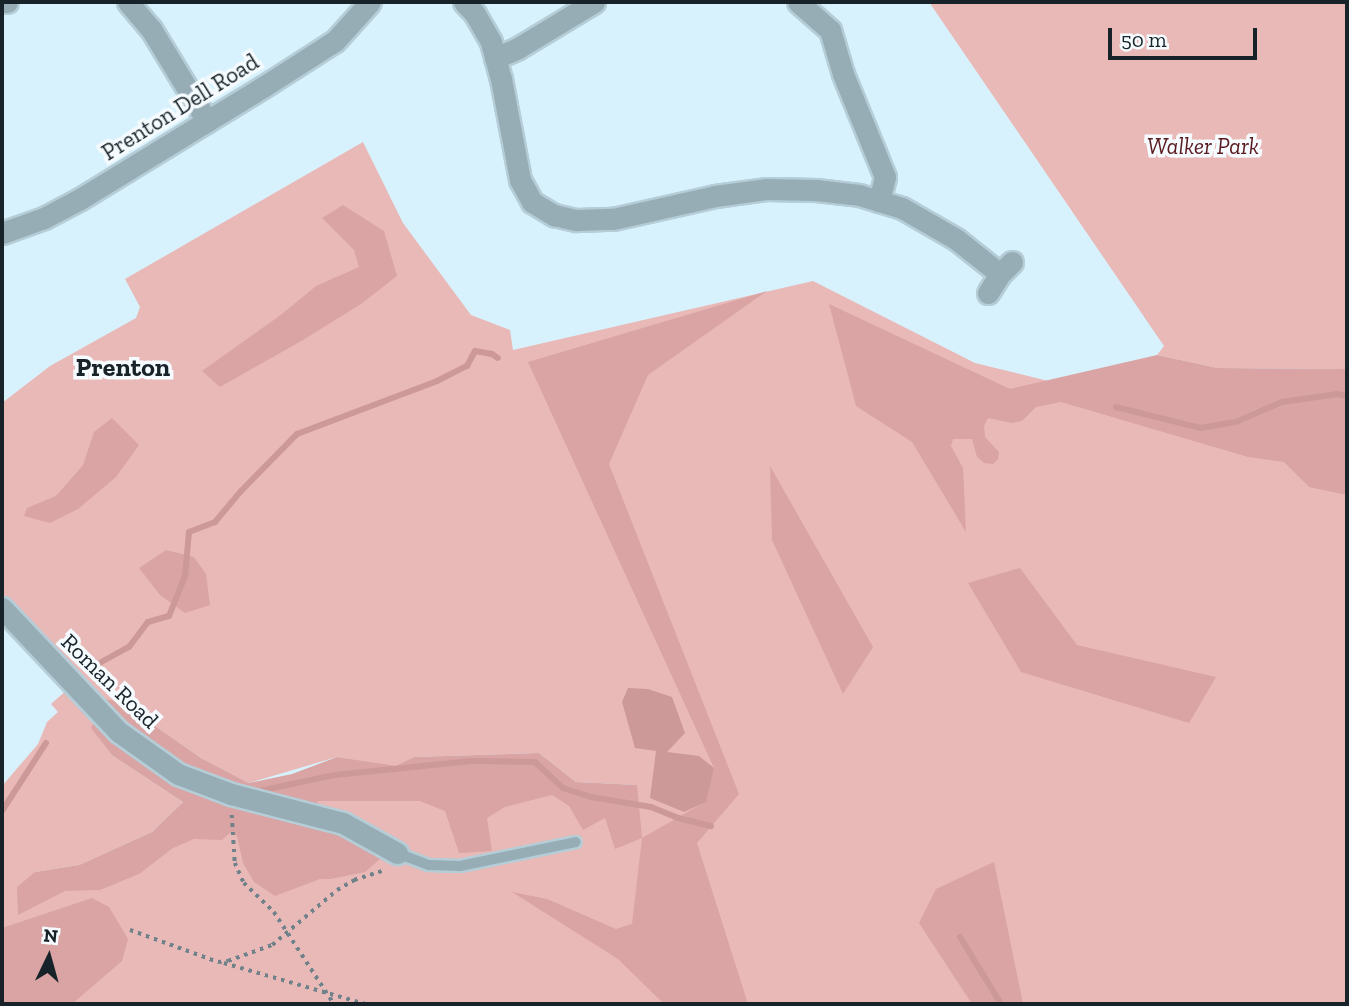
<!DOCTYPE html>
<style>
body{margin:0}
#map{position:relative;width:1349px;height:1006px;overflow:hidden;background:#d8f2fd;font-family:"Zilla Slab",serif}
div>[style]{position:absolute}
.green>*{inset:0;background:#e9b9b8}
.forest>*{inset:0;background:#d9a4a3}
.water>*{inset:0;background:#cd9998}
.stream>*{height:6px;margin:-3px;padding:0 3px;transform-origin:3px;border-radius:3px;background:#cd9998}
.path>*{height:3.5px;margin-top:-1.75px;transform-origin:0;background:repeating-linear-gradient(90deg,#6f8189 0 3.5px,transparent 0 8.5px)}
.roads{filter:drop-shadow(2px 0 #b5cdd7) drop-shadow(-2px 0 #b5cdd7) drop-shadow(0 2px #b5cdd7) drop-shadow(0 -2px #b5cdd7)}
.lane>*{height:10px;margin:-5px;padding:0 5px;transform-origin:5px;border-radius:5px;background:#96adb6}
.street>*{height:21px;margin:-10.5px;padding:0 10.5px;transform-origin:10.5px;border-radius:10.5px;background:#96adb6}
span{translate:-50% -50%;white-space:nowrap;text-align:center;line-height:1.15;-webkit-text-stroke:7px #f5fbfe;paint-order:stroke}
.street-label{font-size:23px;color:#172328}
.park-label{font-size:23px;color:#591a1f;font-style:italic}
.quarter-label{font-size:26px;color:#172328;font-weight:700}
.frame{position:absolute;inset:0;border:4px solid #172328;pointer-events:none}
.north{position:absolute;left:14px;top:922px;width:70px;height:70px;-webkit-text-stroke:5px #f5fbfe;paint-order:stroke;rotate:5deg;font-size:19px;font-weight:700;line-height:28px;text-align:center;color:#172328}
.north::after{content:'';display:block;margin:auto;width:24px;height:32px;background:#172328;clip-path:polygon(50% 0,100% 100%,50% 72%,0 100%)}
.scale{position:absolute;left:1108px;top:28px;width:149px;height:32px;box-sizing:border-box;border:4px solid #172328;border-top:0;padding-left:9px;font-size:21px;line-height:24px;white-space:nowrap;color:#172328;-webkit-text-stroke:5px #f5fbfe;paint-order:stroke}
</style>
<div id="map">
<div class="green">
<div style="clip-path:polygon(929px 2px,1347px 2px,1347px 369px,1218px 368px,1157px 355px,1164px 346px)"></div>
<div style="clip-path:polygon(363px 142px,403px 223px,471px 315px,510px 330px,513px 350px,813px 281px,975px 363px,1093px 392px,1347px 395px,1347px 1004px,2px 1004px,2px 786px,38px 744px,47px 722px,58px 712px,51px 704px,69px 688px,97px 716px,113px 756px,183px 802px,152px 832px,79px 865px,35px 872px,18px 906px,220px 810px,317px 801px,637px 785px,576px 782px,539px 753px,414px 757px,396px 767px,337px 757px,249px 783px,201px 758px,121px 702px,97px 700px,2px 600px,2px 403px,50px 366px,136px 318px,140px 307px,125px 279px)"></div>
</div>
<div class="forest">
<div style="clip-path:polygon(343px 205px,384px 231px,397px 276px,361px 304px,303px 340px,220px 387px,202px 371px,282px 314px,316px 286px,359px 267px,354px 250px,322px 218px)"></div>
<div style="clip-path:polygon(767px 291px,648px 375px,609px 464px,739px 794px,697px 843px,748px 1004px,664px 1004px,618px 959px,512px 892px,547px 899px,616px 929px,632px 924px,642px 838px,615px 849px,605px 818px,583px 830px,569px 806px,552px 795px,505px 807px,487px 818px,492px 851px,459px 853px,445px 811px,420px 801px,317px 801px,328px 825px,360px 838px,380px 859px,365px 872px,331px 879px,320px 879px,275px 896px,254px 882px,243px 863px,237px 836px,231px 832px,222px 840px,194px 839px,173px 848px,139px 874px,100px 890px,65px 891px,18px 915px,17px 887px,35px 872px,79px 865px,152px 832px,183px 802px,113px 756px,91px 728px,105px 699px,121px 702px,201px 758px,249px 783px,292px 774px,337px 757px,396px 766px,414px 757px,539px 753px,576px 782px,637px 785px,642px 838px,705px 802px,714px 768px,528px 362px)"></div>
<div style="clip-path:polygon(829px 304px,1010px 389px,1157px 355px,1218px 368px,1347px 369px,1347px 495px,1309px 487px,1284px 462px,1248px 457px,1061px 402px,1036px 407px,1022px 421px,1012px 423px,988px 418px,984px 426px,985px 437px,999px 452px,998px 459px,993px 464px,984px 463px,977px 457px,972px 439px,953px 439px,951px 446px,963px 468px,966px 532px,912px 442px,856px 406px)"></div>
<div style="clip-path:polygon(112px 418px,139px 445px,116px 477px,78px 509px,50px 523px,24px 516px,27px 508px,56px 496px,83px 465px,94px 432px)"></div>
<div style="clip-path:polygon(770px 466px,873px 647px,843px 694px,772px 540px)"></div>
<div style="clip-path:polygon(166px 550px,194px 557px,206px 574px,210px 605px,185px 613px,160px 595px,139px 568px)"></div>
<div style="clip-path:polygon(1020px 568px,1077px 645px,1216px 677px,1189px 723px,1021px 672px,968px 583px)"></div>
<div style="clip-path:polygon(994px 862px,1023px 1004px,972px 1004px,919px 923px,936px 889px)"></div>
<div style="clip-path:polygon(92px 898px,109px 907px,128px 939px,122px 961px,72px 1004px,2px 1004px,2px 928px)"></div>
</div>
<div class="water">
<div style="clip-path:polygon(628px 688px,648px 689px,672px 697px,685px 733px,667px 752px,699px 756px,714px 768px,706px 802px,684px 812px,650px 798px,656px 751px,635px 748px,622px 702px)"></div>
</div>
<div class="stream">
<div style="left:1116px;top:407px;width:88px;rotate:13.9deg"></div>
<div style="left:1201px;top:428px;width:36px;rotate:-10deg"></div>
<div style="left:1236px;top:422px;width:50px;rotate:-23.5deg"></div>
<div style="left:1282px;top:402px;width:56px;rotate:-8.3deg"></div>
<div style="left:1337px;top:394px;width:10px;rotate:11deg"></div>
<div style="left:96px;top:665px;width:38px;rotate:-29deg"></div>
<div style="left:129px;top:647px;width:31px;rotate:-53deg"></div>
<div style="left:148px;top:622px;width:22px;rotate:-16deg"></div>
<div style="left:169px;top:616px;width:43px;rotate:-68.2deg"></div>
<div style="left:185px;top:576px;width:44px;rotate:-84.8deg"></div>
<div style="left:189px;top:532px;width:28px;rotate:-21deg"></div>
<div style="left:215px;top:522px;width:40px;rotate:-50deg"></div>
<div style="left:241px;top:491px;width:80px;rotate:-45.5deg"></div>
<div style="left:297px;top:434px;width:150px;rotate:-20.7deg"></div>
<div style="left:437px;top:381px;width:34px;rotate:-27deg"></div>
<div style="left:467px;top:366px;width:17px;rotate:-62deg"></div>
<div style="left:475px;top:351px;width:17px;rotate:10deg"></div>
<div style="left:492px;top:354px;width:7px;rotate:34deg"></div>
<div style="left:254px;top:792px;width:83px;rotate:-11.9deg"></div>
<div style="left:335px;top:775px;width:137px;rotate:-5.9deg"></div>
<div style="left:471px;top:761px;width:64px;rotate:0.9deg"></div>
<div style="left:535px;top:762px;width:38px;rotate:43deg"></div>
<div style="left:563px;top:788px;width:29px;rotate:18deg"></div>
<div style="left:591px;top:797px;width:61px;rotate:9.5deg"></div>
<div style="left:651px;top:807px;width:29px;rotate:22deg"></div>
<div style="left:678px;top:818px;width:34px;rotate:14deg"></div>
<div style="left:2px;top:811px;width:81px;rotate:-57.1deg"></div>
<div style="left:960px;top:937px;width:79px;rotate:58.5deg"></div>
</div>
<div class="path">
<div style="left:232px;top:815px;width:48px;rotate:86.4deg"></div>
<div style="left:235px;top:863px;width:22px;rotate:66deg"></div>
<div style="left:244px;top:883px;width:42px;rotate:44deg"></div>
<div style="left:274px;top:912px;width:110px;rotate:56.9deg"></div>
<div style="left:130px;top:930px;width:94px;rotate:20deg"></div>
<div style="left:218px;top:962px;width:10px;rotate:-6deg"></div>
<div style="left:228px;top:961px;width:47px;rotate:-20deg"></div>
<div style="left:272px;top:945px;width:85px;rotate:-40.2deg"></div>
<div style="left:337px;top:890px;width:20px;rotate:-30deg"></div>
<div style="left:354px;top:880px;width:33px;rotate:-18deg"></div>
<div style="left:224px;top:963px;width:147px;rotate:16.2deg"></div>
</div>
<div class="roads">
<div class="lane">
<div style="left:397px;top:853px;width:34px;rotate:21deg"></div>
<div style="left:429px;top:865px;width:31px;rotate:2deg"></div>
<div style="left:460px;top:866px;width:118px;rotate:-11.7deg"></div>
</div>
<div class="street">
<div style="left:2px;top:2px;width:5px"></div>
<div style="left:128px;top:2px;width:35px;rotate:50deg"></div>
<div style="left:151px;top:29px;width:108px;rotate:58.7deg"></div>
<div style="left:464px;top:2px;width:16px;rotate:47deg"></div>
<div style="left:475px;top:14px;width:32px;rotate:60deg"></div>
<div style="left:491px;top:42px;width:38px;rotate:75deg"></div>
<div style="left:501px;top:79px;width:103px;rotate:79.3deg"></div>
<div style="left:520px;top:180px;width:25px;rotate:61deg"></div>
<div style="left:532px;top:202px;width:26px;rotate:31deg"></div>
<div style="left:554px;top:215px;width:23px;rotate:13deg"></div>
<div style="left:576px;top:220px;width:37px;rotate:-2deg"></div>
<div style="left:613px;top:219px;width:105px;rotate:-12.7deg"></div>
<div style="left:715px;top:196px;width:51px;rotate:-7.8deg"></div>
<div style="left:766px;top:189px;width:50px;rotate:1.1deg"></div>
<div style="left:816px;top:190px;width:43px;rotate:6.6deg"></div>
<div style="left:859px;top:195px;width:45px;rotate:16.8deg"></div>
<div style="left:902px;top:208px;width:62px;rotate:29.9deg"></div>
<div style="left:956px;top:239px;width:56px;rotate:38.5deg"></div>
<div style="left:798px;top:2px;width:43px;rotate:41.2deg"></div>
<div style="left:830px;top:30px;width:46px;rotate:73.5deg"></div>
<div style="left:843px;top:74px;width:111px;rotate:67.8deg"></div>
<div style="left:885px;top:177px;width:25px;rotate:104deg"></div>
<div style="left:495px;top:58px;width:25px;rotate:-23deg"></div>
<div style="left:518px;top:48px;width:89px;rotate:-31.2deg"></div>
<div style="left:2px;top:233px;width:45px;rotate:-19.7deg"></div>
<div style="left:44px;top:218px;width:41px;rotate:-27.8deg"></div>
<div style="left:80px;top:199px;width:215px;rotate:-31.5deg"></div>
<div style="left:263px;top:87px;width:85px;rotate:-32.6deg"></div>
<div style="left:335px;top:41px;width:52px;rotate:-48.1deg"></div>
<div style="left:988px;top:293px;width:22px;rotate:-58deg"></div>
<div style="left:1000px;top:274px;width:17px;rotate:-45deg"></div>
<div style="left:2px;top:608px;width:170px;rotate:46.7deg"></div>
<div style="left:119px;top:732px;width:72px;rotate:35.4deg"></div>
<div style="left:178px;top:774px;width:57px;rotate:20.7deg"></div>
<div style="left:231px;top:794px;width:116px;rotate:14.5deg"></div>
<div style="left:343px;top:823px;width:62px;rotate:29.1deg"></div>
</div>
</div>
<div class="street-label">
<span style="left:180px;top:107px;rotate:-32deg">Prenton Dell Road</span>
<span style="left:110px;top:681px;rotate:44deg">Roman Road</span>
</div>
<div class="park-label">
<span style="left:1203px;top:146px">Walker Park</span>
</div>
<div class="quarter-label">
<span style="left:123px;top:368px">Prenton</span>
</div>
<div class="frame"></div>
<div class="north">N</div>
<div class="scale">50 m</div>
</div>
